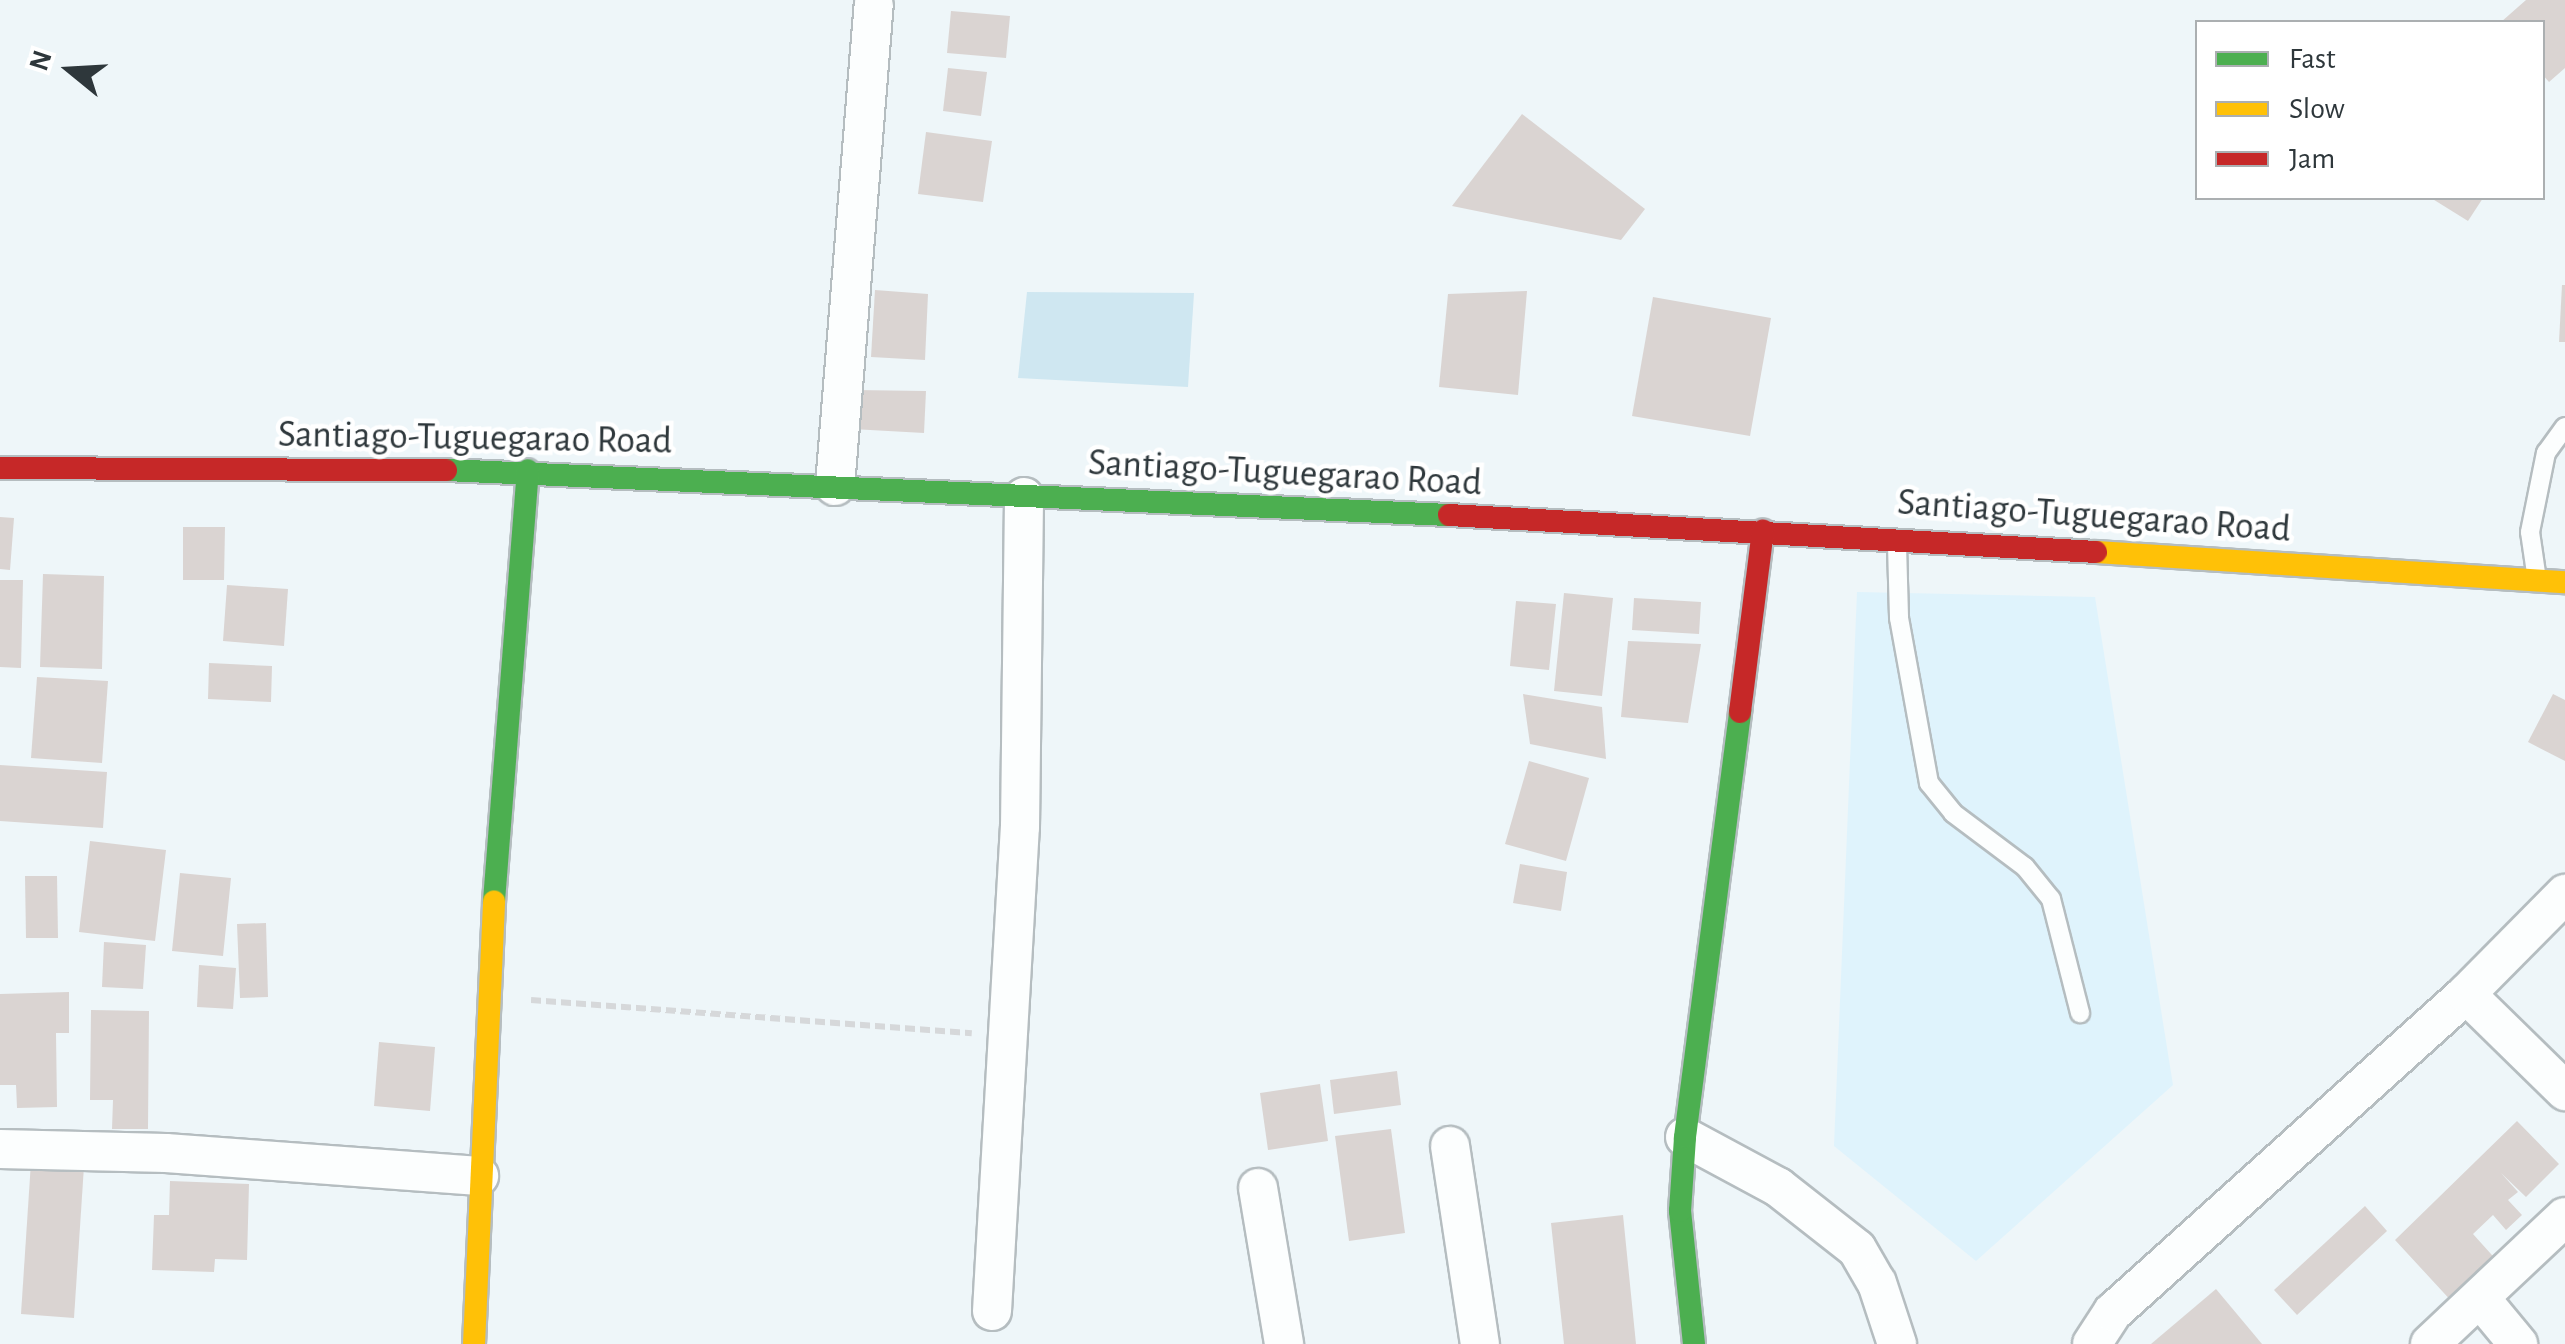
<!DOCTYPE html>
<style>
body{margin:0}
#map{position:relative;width:2565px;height:1344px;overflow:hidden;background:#eef6f9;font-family:"Alegreya Sans",sans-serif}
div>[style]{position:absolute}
.built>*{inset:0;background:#dff3fc}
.green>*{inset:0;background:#cfe7f1}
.building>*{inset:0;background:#dad4d2}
.path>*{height:6px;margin-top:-3px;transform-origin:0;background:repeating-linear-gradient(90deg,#d6d8da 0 10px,transparent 0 15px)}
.roads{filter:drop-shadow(2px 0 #b5bdc0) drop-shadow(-2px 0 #b5bdc0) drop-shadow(0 2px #b5bdc0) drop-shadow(0 -2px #b5bdc0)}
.lane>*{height:18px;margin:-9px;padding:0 9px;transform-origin:9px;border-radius:9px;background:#fcfefe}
.street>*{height:38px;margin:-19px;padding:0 19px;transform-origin:19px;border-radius:19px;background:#fcfefe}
.fast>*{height:22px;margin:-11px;padding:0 11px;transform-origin:11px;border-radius:11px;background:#4caf50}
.slow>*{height:22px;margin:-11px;padding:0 11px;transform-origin:11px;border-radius:11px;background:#ffc107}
.jam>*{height:22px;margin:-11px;padding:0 11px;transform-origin:11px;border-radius:11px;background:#c62828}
span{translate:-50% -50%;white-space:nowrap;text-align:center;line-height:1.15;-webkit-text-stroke:9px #fff;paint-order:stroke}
.street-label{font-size:38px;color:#2e373b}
.legend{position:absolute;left:2195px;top:20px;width:350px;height:180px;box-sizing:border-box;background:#fff;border:2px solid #abafb1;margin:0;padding:12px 18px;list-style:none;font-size:30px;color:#2e373b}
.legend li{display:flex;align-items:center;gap:20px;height:50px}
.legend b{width:50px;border:2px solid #abafb1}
.north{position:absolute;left:20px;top:20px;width:100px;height:100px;-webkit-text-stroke:8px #fff;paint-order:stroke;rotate:288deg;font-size:28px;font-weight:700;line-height:40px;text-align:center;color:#2e373b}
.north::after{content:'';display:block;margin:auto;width:35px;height:45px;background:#2e373b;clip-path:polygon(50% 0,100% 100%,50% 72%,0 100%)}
</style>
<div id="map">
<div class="built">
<div style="clip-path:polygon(1857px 592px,2095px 597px,2173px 1085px,1976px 1261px,1834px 1146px)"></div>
</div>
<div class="green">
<div style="clip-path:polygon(1027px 292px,1194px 293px,1188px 387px,1018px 378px)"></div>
</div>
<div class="building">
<div style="clip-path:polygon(2526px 0,2565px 0,2565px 68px,2549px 82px,2542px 74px,2542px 22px,2501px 22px)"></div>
<div style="clip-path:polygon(951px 11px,1010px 16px,1006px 58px,947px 53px)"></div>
<div style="clip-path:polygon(948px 68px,987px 72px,981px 116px,943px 111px)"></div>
<div style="clip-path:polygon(1522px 114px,1645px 209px,1621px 240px,1452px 206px)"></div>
<div style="clip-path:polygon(926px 132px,992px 141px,983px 202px,918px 194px)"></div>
<div style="clip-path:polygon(2431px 198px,2483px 198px,2468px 221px)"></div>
<div style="clip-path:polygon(2562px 285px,2565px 285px,2565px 342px,2559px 342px)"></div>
<div style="clip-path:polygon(875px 290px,928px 294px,925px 360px,871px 357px)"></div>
<div style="clip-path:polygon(1527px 291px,1518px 395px,1439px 387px,1448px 294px)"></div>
<div style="clip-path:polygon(1653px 297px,1771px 318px,1750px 436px,1632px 416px)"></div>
<div style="clip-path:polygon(854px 390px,926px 391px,924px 433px,852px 429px)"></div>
<div style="clip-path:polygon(0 517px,14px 518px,10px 570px,0 569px)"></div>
<div style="clip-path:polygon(183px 527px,225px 527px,224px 580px,183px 580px)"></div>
<div style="clip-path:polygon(43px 574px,104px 576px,102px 669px,40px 667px)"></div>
<div style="clip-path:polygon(0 580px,23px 580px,21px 668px,0 667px)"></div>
<div style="clip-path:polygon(227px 585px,288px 589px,284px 646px,223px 641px)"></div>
<div style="clip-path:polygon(1564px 593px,1613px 598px,1602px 696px,1554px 691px)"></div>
<div style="clip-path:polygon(1634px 598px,1701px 602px,1699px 634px,1632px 630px)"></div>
<div style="clip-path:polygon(1516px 601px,1556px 604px,1549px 670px,1510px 666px)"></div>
<div style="clip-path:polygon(1628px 641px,1701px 644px,1688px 723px,1621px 717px)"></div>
<div style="clip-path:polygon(209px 663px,272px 666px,271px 702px,208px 699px)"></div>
<div style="clip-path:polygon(37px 677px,108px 681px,102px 763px,31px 758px)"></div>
<div style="clip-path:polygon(1523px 694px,1602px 707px,1606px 759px,1530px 744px)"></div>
<div style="clip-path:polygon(2553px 694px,2565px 700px,2565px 761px,2528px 742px)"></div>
<div style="clip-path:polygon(1529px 761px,1589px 778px,1566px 861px,1505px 844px)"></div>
<div style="clip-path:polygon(0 765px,107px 772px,103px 828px,0 821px)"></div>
<div style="clip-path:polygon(90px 841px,166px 850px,155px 941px,79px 932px)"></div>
<div style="clip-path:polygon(1520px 864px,1567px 872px,1561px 911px,1513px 903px)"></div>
<div style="clip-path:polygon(180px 873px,231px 878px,223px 956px,172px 951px)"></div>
<div style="clip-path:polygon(25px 876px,57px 876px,58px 938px,26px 938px)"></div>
<div style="clip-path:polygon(266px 923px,268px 997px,240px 998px,237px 924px)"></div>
<div style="clip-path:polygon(104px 942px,146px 945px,143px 989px,102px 987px)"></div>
<div style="clip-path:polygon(199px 965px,236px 968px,233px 1009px,197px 1007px)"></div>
<div style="clip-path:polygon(69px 992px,69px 1033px,56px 1033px,57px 1107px,17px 1108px,16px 1085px,0 1085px,0 994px)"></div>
<div style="clip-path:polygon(91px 1010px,149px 1011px,148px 1129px,112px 1129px,113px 1100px,90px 1100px)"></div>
<div style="clip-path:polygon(379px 1042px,435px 1047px,430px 1111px,374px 1106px)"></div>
<div style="clip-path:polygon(1397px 1071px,1401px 1105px,1334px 1114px,1330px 1080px)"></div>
<div style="clip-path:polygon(1320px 1084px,1328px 1141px,1268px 1150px,1260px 1093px)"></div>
<div style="clip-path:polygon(2517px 1121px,2559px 1164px,2526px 1197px,2501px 1173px,2518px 1192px,2508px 1200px,2522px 1215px,2506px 1230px,2493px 1215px,2473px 1234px,2500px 1264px,2455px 1305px,2395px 1240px)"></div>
<div style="clip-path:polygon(1391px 1129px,1405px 1233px,1349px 1241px,1335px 1136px)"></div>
<div style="clip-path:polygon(31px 1162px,84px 1166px,74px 1318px,21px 1314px)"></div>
<div style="clip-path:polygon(170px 1181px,249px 1184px,247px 1260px,215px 1259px,214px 1272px,152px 1270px,154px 1215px,169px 1215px)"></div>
<div style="clip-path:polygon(2365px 1206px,2387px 1231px,2297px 1315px,2274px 1290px)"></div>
<div style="clip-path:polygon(1623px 1215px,1636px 1344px,1564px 1344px,1551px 1223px)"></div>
<div style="clip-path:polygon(2216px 1289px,2262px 1344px,2151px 1344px)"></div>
</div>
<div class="path">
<div style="left:531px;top:1000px;width:442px;rotate:4.3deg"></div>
</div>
<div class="roads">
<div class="lane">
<div style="left:1897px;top:545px;width:73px;rotate:88.4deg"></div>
<div style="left:1899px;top:618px;width:168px;rotate:79.7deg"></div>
<div style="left:1929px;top:783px;width:38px;rotate:51deg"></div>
<div style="left:1953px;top:813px;width:90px;rotate:36.9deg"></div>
<div style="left:2025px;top:867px;width:41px;rotate:50.9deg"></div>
<div style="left:2051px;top:899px;width:118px;rotate:75.7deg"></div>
<div style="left:2536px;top:573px;width:41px;rotate:-98.3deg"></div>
<div style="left:2530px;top:532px;width:81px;rotate:-78.6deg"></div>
<div style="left:2546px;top:453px;width:32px;rotate:-54deg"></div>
</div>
<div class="street">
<div style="left:835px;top:486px;width:483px;rotate:-85.4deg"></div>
<div style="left:2466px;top:994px;width:139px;rotate:44.4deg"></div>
<div style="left:1685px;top:1137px;width:106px;rotate:28.3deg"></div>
<div style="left:1778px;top:1187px;width:100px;rotate:38.1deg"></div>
<div style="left:1857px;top:1249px;width:39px;rotate:60deg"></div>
<div style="left:1877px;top:1283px;width:64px;rotate:71.8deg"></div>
<div style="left:1450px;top:1146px;width:200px;rotate:81.4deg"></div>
<div style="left:0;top:1149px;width:166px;rotate:1.4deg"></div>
<div style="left:166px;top:1153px;width:314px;rotate:4.2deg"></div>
<div style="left:1258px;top:1188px;width:158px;rotate:80.5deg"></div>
<div style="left:2480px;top:1298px;width:60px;rotate:50.4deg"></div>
<div style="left:992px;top:1311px;width:485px;rotate:-86.7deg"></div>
<div style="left:1020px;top:827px;width:330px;rotate:-89.3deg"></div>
<div style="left:2092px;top:1344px;width:38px;rotate:-57deg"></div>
<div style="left:2113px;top:1312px;width:475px;rotate:-42deg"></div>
<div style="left:2466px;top:994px;width:141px;rotate:-45.3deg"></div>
<div style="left:2430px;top:1344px;width:185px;rotate:-43.3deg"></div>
</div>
<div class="fast">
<div style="left:446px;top:470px;width:1004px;rotate:2.57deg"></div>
<div style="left:494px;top:901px;width:432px;rotate:-85.5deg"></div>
<div style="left:1694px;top:1344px;width:134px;rotate:-96deg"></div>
<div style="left:1680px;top:1211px;width:74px;rotate:-86.1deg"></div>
<div style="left:1685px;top:1137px;width:429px;rotate:-82.6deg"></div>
</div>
<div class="slow">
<div style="left:2096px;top:552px;width:470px;rotate:3.7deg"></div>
<div style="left:474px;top:1344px;width:443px;rotate:-87.4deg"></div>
</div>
<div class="jam">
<div style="left:0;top:468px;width:446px;rotate:0.3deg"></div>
<div style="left:1449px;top:515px;width:648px;rotate:3.27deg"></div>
<div style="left:1740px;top:712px;width:183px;rotate:-82.8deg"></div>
</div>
</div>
<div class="street-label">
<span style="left:475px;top:439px;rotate:1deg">Santiago-Tuguegarao Road</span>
<span style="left:1285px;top:474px;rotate:3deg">Santiago-Tuguegarao Road</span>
<span style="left:2094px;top:517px;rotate:4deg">Santiago-Tuguegarao Road</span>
</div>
<ul class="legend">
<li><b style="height:12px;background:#4caf50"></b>Fast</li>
<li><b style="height:12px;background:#ffc107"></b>Slow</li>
<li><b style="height:12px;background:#c62828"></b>Jam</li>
</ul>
<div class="north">N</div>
</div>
